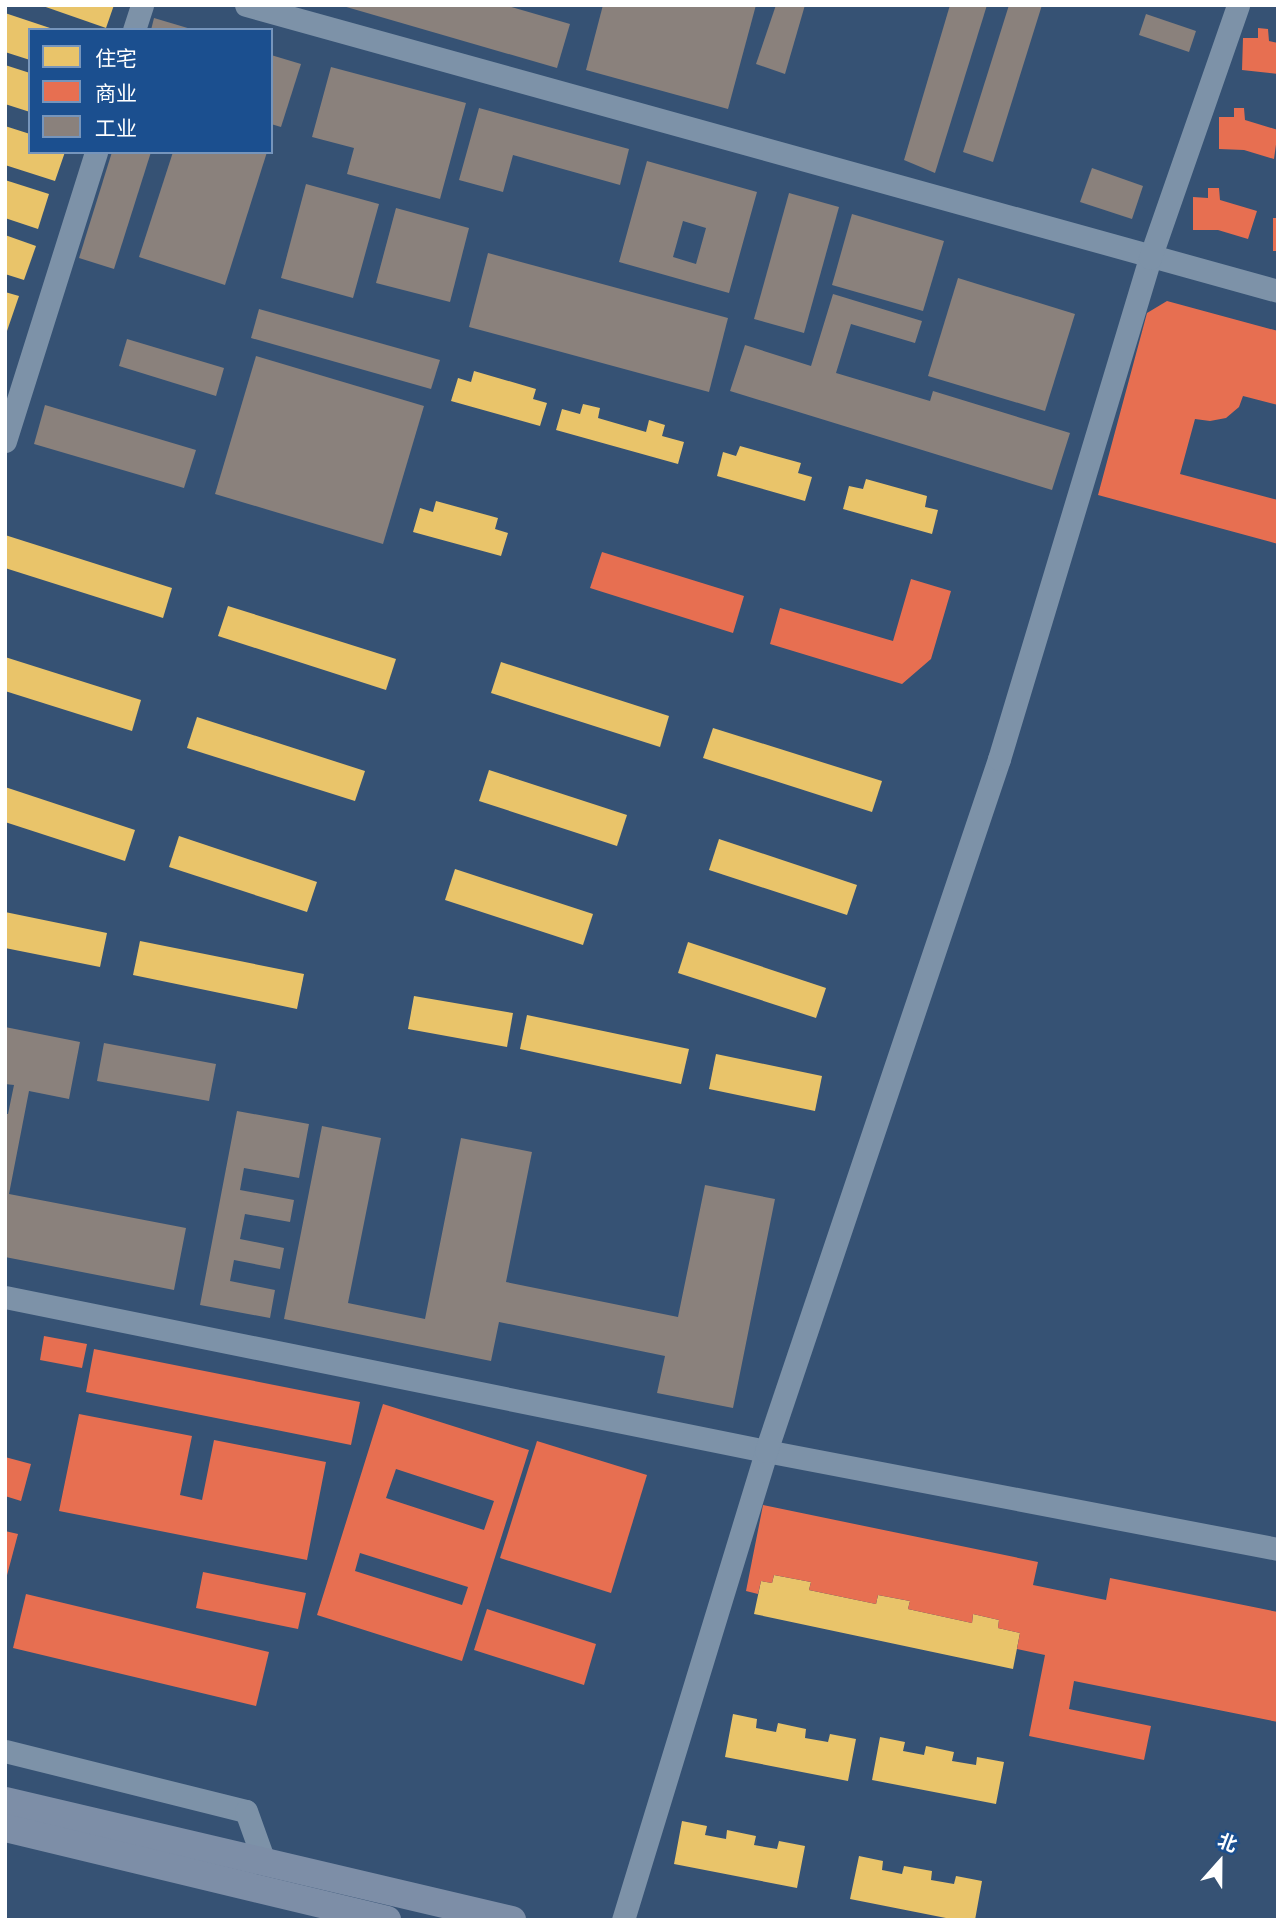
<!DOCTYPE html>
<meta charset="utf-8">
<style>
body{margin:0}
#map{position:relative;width:1283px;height:1925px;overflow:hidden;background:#365274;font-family:Barlow,"Noto Sans SC",sans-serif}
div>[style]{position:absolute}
.homes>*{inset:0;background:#e9c46a}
.shops>*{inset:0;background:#e76f51}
.industry>*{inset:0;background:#8a817c}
.minor>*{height:23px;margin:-11.5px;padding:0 11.5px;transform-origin:11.5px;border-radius:11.5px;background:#7d92a8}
.major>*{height:28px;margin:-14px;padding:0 14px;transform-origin:14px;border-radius:14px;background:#7d8ea7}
span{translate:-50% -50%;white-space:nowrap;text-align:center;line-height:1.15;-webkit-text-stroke:7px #1b4f8f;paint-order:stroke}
.frame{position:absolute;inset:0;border:7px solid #fff;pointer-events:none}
.legend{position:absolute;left:28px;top:28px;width:245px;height:126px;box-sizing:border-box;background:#1b4f8f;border:2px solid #7695bc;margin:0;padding:9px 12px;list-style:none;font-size:21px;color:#fff}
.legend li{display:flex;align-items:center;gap:14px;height:35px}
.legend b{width:35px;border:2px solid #7695bc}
.north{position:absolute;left:1185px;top:1827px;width:70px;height:70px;-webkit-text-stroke:5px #1b4f8f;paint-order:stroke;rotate:21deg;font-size:19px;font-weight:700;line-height:28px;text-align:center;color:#fff}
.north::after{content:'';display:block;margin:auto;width:24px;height:32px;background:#fff;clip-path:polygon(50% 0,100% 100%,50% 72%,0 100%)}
</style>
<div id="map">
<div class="homes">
<div style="clip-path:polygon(40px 5px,114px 5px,106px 28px)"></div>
<div style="clip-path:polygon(5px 13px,53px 29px,30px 30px,30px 60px,5px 52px)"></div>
<div style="clip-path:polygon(5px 65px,30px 73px,30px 112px,5px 104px)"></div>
<div style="clip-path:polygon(5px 126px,30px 134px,30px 152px,65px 152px,55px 181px,5px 165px)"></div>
<div style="clip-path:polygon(5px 180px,49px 194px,38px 229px,5px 218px)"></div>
<div style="clip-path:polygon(5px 235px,36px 246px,24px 280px,5px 274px)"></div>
<div style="clip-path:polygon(5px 292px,19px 296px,7px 331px,5px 330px)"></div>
<div style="clip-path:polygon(474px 371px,536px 389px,533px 399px,547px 403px,540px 426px,451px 401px,458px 378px,471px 382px)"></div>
<div style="clip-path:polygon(583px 404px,600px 408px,598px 418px,646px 432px,649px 420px,665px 425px,662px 436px,684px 442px,678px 464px,556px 430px,562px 409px,580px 414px)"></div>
<div style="clip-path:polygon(740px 446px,801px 463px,798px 473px,812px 477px,805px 501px,717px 476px,723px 452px,736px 456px)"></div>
<div style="clip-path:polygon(866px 479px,927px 496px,925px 507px,938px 510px,932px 534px,843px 509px,849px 486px,863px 489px)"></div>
<div style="clip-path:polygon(436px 501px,498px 518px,495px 529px,508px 533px,501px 556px,413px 532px,420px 508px,433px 512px)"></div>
<div style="clip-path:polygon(5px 535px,172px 588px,163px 618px,5px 568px)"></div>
<div style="clip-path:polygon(228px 606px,396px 659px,386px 690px,218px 636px)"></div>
<div style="clip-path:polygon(5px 657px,141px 700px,132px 731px,5px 691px)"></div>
<div style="clip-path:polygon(501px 662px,669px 716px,660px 747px,491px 693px)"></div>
<div style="clip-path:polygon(197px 717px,365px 771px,355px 801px,187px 748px)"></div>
<div style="clip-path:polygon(713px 728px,882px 781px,872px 812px,703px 758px)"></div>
<div style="clip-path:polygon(489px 770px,627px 815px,617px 846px,479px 801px)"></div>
<div style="clip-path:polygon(5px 787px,135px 830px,125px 861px,5px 822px)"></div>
<div style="clip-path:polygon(179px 836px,317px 882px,307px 912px,169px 867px)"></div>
<div style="clip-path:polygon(719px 839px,857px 885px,847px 915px,709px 870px)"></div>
<div style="clip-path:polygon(455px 869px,593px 914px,583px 945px,445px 900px)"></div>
<div style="clip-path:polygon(5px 912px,107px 933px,100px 967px,5px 948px)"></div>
<div style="clip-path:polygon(140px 941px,304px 974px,297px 1009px,133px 975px)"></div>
<div style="clip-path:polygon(688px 942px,826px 988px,816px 1018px,678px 973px)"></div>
<div style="clip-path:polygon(414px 996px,513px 1013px,507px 1047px,408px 1029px)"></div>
<div style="clip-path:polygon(527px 1015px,689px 1049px,681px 1084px,520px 1049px)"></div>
<div style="clip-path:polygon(716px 1054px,822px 1076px,815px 1111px,709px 1089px)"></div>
<div style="clip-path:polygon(774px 1575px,811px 1582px,809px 1590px,876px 1604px,878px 1595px,910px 1601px,908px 1609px,972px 1623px,973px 1614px,999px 1620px,998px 1628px,1020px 1633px,1013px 1669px,754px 1614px,761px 1581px,772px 1583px)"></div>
<div style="clip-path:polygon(733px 1714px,757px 1719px,756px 1728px,776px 1732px,778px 1723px,806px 1729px,805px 1738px,828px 1742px,830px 1734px,856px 1739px,848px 1781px,725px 1757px)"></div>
<div style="clip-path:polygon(880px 1737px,905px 1742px,903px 1751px,924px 1755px,926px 1746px,954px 1752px,952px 1761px,976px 1765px,977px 1757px,1004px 1762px,996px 1804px,872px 1780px)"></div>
<div style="clip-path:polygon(682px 1821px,707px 1826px,705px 1835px,726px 1839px,727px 1830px,756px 1836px,754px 1845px,777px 1849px,779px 1841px,805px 1846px,797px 1888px,674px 1864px)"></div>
<div style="clip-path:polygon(859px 1856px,883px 1861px,882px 1870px,902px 1874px,904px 1866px,932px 1871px,931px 1880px,954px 1884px,956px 1876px,982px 1881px,975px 1920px,956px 1920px,850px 1899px)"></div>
</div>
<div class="shops">
<div style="clip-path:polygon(1258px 28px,1268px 29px,1269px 41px,1278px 43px,1278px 74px,1242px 70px,1243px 38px,1258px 38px)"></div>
<div style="clip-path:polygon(1234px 108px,1244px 108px,1245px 120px,1278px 130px,1274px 159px,1244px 150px,1219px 149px,1219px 117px,1234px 117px)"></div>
<div style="clip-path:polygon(1208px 188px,1219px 188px,1220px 200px,1257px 211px,1248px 239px,1218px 230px,1193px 230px,1193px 197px,1208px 198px)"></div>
<div style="clip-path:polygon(1273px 218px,1278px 218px,1278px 251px,1273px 251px)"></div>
<div style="clip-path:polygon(1167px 301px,1278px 331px,1278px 405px,1243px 396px,1239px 407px,1226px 418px,1210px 421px,1195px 419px,1180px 474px,1278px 500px,1278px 544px,1098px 495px,1147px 313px)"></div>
<div style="clip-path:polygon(602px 552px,744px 596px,733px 633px,590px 588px)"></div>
<div style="clip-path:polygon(911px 579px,951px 591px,931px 659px,902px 684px,770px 644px,780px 608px,893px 641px)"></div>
<div style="clip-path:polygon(44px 1336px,87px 1344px,82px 1368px,40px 1360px)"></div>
<div style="clip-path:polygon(94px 1349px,360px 1402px,351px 1445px,86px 1392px)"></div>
<div style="clip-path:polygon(evenodd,383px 1404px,529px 1450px,462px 1661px,317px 1615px,383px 1404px,396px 1469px,494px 1501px,484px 1530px,386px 1498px,396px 1469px,383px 1404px,360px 1553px,468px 1587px,462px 1605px,355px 1571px,360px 1553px)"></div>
<div style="clip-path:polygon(79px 1414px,192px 1436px,180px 1495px,202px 1500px,214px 1440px,326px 1462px,307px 1560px,59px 1511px)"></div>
<div style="clip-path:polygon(537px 1441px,647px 1475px,611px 1593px,500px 1558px)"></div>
<div style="clip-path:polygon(5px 1457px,31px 1464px,21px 1501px,5px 1496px)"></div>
<div style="clip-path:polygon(763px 1505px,1038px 1562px,1033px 1585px,1106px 1600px,1110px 1578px,1278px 1612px,1278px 1722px,1074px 1681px,1069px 1709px,1151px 1726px,1144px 1760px,1029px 1736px,1045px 1655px,1017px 1649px,1020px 1633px,998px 1628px,999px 1620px,973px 1614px,972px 1623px,908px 1609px,910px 1601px,878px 1595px,876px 1604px,809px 1590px,811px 1582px,774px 1575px,772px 1583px,761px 1581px,758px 1594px,746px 1591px)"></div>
<div style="clip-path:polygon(5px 1531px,18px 1534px,6px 1579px,5px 1579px)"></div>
<div style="clip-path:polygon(203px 1572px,306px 1593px,298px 1629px,196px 1608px)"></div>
<div style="clip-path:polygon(26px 1594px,269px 1652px,256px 1706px,13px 1648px)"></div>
<div style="clip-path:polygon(487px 1609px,596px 1644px,584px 1685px,474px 1650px)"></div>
</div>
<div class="industry">
<div style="clip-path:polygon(505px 5px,570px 24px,557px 68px,343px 6px)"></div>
<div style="clip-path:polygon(603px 5px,756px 5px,728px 109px,586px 70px)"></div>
<div style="clip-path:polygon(776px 5px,805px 5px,785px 74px,756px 64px)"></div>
<div style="clip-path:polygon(950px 5px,987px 5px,935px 173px,904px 160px)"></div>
<div style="clip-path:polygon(1009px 5px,1042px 5px,993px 162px,963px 152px)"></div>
<div style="clip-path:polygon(1146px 14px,1196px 31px,1189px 52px,1139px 35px)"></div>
<div style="clip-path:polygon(154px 18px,191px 29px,191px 30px,151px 30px)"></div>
<div style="clip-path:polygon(271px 55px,301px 64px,281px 127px,271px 124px)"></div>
<div style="clip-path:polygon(331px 67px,466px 103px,440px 199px,347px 174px,354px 148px,312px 137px)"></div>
<div style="clip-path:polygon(479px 108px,629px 149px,620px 185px,513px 155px,503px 192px,459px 180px)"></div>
<div style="clip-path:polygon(112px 152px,151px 152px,114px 269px,79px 258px)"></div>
<div style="clip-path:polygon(173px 152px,267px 152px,225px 285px,139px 257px)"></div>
<div style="clip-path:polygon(evenodd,647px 161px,757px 192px,729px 293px,619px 262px,647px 161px,683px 221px,706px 228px,696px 264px,673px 257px,683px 221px)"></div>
<div style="clip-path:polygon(1092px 168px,1143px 186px,1132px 219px,1080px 202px)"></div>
<div style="clip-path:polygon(306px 184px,379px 204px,353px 298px,281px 278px)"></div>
<div style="clip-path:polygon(789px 193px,839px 207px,804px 333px,754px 319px)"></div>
<div style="clip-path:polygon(396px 208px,469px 228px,450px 302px,376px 283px)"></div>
<div style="clip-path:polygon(852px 214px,944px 241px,923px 311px,832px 285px)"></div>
<div style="clip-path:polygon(488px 253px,728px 318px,709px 392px,469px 327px)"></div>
<div style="clip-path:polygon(958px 278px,1075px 314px,1045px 411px,928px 376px)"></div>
<div style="clip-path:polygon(833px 294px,922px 321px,915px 343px,851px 324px,836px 373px,930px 401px,933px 391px,1070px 433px,1052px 490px,730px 391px,745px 345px,811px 366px)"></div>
<div style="clip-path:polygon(259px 309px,440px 360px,431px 389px,251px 338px)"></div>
<div style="clip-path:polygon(127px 339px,224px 368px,216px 396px,119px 366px)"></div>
<div style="clip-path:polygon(256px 356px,424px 406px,383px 544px,215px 494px)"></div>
<div style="clip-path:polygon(45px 405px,196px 450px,184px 488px,34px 444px)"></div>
<div style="clip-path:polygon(5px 1027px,80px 1042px,69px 1099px,29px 1091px,9px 1194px,186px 1228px,174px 1290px,5px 1257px,5px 1114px,8px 1114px,14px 1085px,5px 1084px)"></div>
<div style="clip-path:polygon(104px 1043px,216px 1064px,209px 1101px,97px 1081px)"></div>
<div style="clip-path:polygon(237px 1111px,309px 1124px,299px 1178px,244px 1168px,240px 1190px,294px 1200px,290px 1222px,245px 1214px,240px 1239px,284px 1248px,280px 1269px,234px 1260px,230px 1281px,275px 1290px,270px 1318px,200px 1305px)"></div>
<div style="clip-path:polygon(322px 1126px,381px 1138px,348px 1303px,425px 1319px,461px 1138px,532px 1152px,506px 1282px,678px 1317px,705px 1185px,775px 1199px,733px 1408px,657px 1393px,665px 1356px,499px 1322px,491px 1361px,284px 1319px)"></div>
</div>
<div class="minor">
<div style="left:246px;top:5px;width:1071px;rotate:15.49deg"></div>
<div style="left:134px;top:30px;width:26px;rotate:-72deg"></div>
<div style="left:5px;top:441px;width:303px;rotate:-72.5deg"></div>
<div style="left:5px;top:1297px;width:776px;rotate:11.44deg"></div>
<div style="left:766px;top:1451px;width:521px;rotate:10.84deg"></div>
<div style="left:5px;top:1751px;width:248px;rotate:14deg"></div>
<div style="left:246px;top:1811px;width:56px;rotate:70.3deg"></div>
<div style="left:623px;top:1920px;width:490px;rotate:-73deg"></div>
<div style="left:766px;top:1451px;width:730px;rotate:-71.39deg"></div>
<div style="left:999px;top:759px;width:523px;rotate:-73.23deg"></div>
<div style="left:1150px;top:258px;width:268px;rotate:-70.8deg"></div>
</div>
<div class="major">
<div style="left:5px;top:1801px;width:521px;rotate:13.21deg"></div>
<div style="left:5px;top:1828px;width:393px;rotate:13.5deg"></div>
</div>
<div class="frame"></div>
<ul class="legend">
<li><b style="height:19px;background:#e9c46a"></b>住宅</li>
<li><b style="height:19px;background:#e76f51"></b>商业</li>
<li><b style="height:19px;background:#8a817c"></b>工业</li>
</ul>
<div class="north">北</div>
</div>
